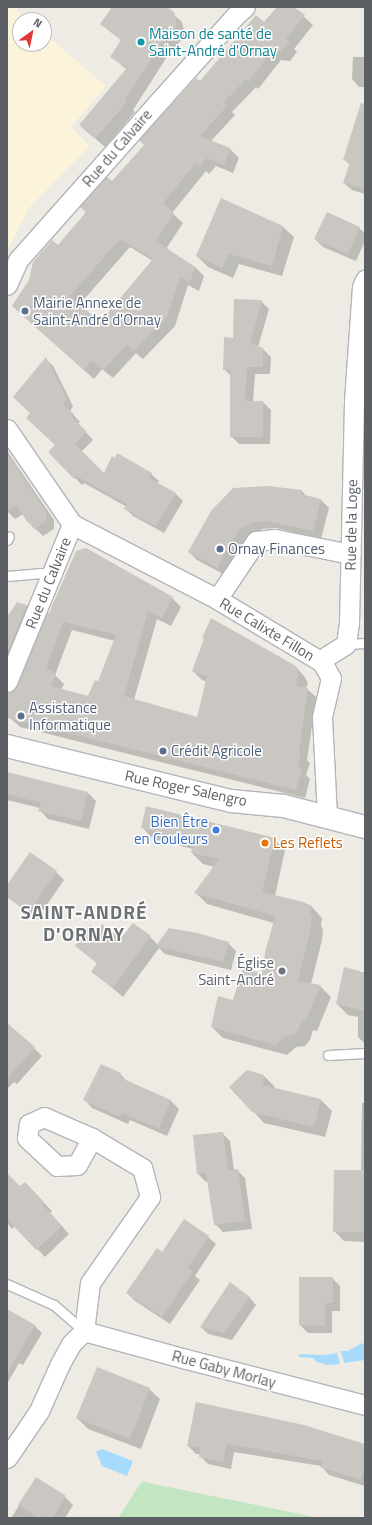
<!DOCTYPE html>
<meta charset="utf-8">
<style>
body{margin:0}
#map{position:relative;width:372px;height:1525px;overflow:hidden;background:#eeebe4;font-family:"Titillium Web",sans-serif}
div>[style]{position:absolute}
.commercial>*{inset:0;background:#fcf3db}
.green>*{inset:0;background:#c4e5c2}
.water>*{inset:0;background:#a7dbfc}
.shadow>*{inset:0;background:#0003}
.building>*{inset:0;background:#cac6c1}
.roads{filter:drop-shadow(1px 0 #b2b5b9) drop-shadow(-1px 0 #b2b5b9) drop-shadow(0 1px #b2b5b9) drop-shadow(0 -1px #b2b5b9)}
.service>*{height:9px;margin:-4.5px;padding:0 4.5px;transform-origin:4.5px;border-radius:4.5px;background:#fff}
.minor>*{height:19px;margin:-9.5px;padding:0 9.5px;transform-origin:9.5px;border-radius:9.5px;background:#fff}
.secondary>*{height:22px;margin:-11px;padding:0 11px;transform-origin:11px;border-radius:11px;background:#fff}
.dots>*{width:11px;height:11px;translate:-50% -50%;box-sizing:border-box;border:2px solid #fff;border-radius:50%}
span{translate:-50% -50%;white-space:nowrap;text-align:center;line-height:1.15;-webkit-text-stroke:3px #fff;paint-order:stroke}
.culture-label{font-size:15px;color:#0d838f}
.left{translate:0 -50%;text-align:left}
.street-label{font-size:15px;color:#5c6064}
.service-label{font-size:15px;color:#4e5e75}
.shop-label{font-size:15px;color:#366cbe}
.right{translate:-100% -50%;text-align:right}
.food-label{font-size:15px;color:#c56008}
.worship-label{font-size:15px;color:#5b616d}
.district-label{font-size:19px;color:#6d7276;font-weight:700;letter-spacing:1px}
.frame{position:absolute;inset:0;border:8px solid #5c6064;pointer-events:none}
.north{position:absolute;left:12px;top:12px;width:40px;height:40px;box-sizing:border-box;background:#fff;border:1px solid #bebfc1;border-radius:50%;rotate:33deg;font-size:11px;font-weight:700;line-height:16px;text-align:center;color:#5c6064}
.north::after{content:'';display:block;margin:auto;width:14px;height:18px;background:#e23936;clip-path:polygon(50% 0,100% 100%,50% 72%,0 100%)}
</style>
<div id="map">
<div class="commercial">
<div style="clip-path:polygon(7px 7px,13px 7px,28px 20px,20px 20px,20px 44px,44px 44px,44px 33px,106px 86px,71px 127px,90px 146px,28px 209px,7px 251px)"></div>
</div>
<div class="green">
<div style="clip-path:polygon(142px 1481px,149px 1483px,319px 1518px,118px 1518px)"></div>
</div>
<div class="water">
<div style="clip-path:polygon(362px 1343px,365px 1345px,365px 1360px,344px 1363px,341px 1351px,348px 1351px)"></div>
<div style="clip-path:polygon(337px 1353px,340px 1364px,327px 1365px,317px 1362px,313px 1358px,299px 1357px,299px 1354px,325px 1355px)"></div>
<div style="clip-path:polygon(102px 1449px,133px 1461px,127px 1476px,102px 1466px,96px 1452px)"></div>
</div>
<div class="shadow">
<div style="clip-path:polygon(113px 7px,165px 7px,182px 22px,185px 34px,174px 50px,172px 49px,133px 110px,135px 112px,105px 147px,80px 125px,127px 70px,111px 56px,122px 41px,101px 24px)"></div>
<div style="clip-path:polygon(evenodd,278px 7px,293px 7px,313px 25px,294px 49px,297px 52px,290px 61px,281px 60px,258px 89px,256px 87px,232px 112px,235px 115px,211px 141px,230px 149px,239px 158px,233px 173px,216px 166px,209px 174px,206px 171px,172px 213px,183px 223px,166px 249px,195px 267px,204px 276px,199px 291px,188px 285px,175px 326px,143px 359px,136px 353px,113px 378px,102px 369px,94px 379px,22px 315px,58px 247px,87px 213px,81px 207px,112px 183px,200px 82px,264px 23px,278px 7px,130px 247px,153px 261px,100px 323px,79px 305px,130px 247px)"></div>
<div style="clip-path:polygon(353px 57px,365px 57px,365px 87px,359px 87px,352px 79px)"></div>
<div style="clip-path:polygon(365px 104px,365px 194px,352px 190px,344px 183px,350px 165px,344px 159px,358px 128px)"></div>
<div style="clip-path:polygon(283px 227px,294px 237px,282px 276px,239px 264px,233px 278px,208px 267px,197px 256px)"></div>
<div style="clip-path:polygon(359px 228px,365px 233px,365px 241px,356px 261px,323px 247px,315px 239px)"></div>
<div style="clip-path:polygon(261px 301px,269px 309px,258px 347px,263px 349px,271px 357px,270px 374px,255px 374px,253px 402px,263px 402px,271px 410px,270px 444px,239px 444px,231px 436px,231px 376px,224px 369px,234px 339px)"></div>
<div style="clip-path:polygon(46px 359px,53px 366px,73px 406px,70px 411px,80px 422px,78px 424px,93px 440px,81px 452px,104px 475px,118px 454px,151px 474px,159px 481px,157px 484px,176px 494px,183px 501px,164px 533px,133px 516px,126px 509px,127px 507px,84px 483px,82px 485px,49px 452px,56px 445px,31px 414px)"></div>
<div style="clip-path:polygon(7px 451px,54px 520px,54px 529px,43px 536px,29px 523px,23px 514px,15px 519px,7px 511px)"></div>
<div style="clip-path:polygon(302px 491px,307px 497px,321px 500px,329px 508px,321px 539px,276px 528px,262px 529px,247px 537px,225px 575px,197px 560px,189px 552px)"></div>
<div style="clip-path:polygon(evenodd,172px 598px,181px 607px,171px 626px,157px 619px,134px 700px,198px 718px,207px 682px,202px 680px,193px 671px,205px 640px,203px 638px,295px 666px,304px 676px,308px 683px,306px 688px,316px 697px,307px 760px,310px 763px,306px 775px,310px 779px,305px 798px,20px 727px,10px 718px,7px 712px,7px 693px,14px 692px,18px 687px,48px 614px,172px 598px,72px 630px,115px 641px,99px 682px,88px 697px,61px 690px,64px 684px,55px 675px,72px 630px)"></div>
<div style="clip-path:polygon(26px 606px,35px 615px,7px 683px,7px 619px)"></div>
<div style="clip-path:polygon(7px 774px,88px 793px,96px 801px,89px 829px,48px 819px,40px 810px,40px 808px,7px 800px)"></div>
<div style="clip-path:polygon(142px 827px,274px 839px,285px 850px,275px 896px,303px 902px,311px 906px,322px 918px,321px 926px,323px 929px,322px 940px,311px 984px,320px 986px,331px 997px,317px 1031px,313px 1030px,310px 1040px,305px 1046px,296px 1047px,287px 1055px,223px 1038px,212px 1027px,234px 1001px,263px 974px,274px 923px,207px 904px,196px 893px,215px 867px,203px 864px,192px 853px,193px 849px,153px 839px)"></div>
<div style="clip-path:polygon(56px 872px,64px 880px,37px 919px,7px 897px,7px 887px)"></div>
<div style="clip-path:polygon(98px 932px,122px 939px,150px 937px,158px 945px,228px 943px,236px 951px,231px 970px,165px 954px,159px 948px,123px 997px,92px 971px,98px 964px,76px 946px)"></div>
<div style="clip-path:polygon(345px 968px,365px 973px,365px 1044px,358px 1037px,358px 1017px,348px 1015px,337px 1004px)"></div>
<div style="clip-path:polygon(7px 1034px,34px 1048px,42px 1056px,17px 1084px,14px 1082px,7px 1089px)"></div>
<div style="clip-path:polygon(120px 1074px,128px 1082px,171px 1101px,179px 1109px,167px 1136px,130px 1120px,128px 1124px,92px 1108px,85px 1100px)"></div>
<div style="clip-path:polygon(264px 1076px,275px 1087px,274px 1089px,321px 1100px,332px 1111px,325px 1137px,264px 1123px,253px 1111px)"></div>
<div style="clip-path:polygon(362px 1103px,365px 1103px,365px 1242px,344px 1241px,334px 1231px,361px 1171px)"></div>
<div style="clip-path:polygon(222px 1133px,230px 1141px,234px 1170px,237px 1170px,245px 1178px,252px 1229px,223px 1232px,215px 1224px,209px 1181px,206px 1182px,198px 1174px)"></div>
<div style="clip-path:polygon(7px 1174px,20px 1188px,25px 1184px,52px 1211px,50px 1213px,69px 1234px,45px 1257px,15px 1226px,12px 1229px,7px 1223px)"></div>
<div style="clip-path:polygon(208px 1237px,216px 1244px,195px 1276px,200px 1280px,170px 1324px,135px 1301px,127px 1293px,162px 1253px)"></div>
<div style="clip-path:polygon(332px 1278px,340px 1286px,340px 1311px,332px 1311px,332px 1333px,308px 1333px,300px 1325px)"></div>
<div style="clip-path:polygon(249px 1297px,256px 1305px,232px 1340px,208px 1334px,201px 1327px)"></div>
<div style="clip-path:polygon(7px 1315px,34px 1325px,42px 1333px,23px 1365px,19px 1363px,7px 1384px)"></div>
<div style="clip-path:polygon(149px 1389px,160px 1399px,141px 1449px,88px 1429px,77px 1418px)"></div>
<div style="clip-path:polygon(196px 1403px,365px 1445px,365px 1486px,329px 1475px,321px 1466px,234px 1452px,231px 1469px,208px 1464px,200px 1456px,200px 1454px,196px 1454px,188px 1446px)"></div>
<div style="clip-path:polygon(36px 1479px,65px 1497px,73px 1505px,65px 1518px,11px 1518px)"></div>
</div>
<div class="building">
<div style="clip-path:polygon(112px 7px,167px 7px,174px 12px,177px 24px,165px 42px,163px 41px,125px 100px,127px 102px,95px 139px,79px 125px,127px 68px,110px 57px,121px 40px,100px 24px)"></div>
<div style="clip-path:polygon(evenodd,277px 7px,294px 7px,305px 15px,286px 39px,289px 42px,281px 52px,272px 51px,249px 81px,246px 79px,224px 102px,227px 106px,200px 136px,230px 148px,224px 165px,207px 158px,200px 166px,196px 163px,163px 203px,174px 213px,156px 241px,195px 267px,190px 283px,180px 277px,167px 317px,134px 351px,127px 345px,103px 370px,92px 361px,84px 370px,12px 306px,29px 280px,33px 262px,52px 240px,58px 245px,86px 212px,80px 207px,107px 177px,112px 181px,144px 145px,139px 140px,196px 78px,200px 81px,256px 15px,264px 22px,277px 7px,120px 239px,153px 259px,100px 322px,70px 296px,120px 239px)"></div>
<div style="clip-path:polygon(361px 103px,365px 104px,365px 189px,343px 183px,350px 162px,343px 160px)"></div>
<div style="clip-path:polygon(221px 198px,283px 226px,272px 266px,228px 254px,222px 268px,196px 256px)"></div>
<div style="clip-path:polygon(327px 212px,360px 227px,348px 254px,314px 239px)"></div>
<div style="clip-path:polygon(234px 299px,262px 300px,250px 343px,263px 348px,263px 367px,247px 367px,245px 401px,263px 401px,263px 437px,230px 437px,230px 370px,223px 370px,224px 337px,233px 338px)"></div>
<div style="clip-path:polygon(46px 357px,67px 398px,63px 404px,74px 414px,71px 416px,87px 432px,75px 444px,104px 473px,112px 456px,115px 458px,117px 453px,152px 473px,149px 478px,176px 493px,156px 527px,124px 509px,127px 504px,76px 476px,74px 479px,48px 452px,55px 445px,26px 418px,30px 413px,13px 397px)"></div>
<div style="clip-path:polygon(7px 453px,46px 512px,47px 521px,34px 529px,29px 522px,28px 523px,17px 506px,7px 511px)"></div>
<div style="clip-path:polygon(268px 486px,302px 490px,301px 494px,321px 499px,313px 531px,267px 521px,254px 522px,239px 529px,217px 568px,188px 552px,211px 511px,233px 488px)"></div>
<div style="clip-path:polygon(evenodd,86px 548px,173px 597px,162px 618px,148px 611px,124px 696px,197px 717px,207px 676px,192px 671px,204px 639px,202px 638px,211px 618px,296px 666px,299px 673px,296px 686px,308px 688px,299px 752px,301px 753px,298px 768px,302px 769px,296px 790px,7px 718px,7px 693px,13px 691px,17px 686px,47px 613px,49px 613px,76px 551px,86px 548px,63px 622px,116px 635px,98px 681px,95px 680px,88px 696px,51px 686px,56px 674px,46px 668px,63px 622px)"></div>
<div style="clip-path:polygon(17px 602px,27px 605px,7px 653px,7px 617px)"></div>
<div style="clip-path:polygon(7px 772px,88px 792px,81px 821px,38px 811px,41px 803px,7px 794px)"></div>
<div style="clip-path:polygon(146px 806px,275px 838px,262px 892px,303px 902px,303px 903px,312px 906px,310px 915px,312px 916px,311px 928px,298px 981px,321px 985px,306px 1020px,302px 1020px,299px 1029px,294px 1035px,285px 1036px,275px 1045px,211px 1027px,218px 996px,233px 1000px,243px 969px,262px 973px,265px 953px,275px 916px,194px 893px,219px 859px,191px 853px,194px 841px,141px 828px)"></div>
<div style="clip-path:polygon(30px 852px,57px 871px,29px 912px,7px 897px,7px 885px)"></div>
<div style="clip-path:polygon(133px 923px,151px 936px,113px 988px,91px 972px,97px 963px,75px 946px,90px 925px,97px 931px,102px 924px,121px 938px)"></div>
<div style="clip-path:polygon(169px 928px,197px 933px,229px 942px,223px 962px,156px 946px)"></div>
<div style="clip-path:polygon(344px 967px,360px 971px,360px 973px,365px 974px,365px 1011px,336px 1004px)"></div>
<div style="clip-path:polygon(7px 1023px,35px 1047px,7px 1079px)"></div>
<div style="clip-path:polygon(101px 1064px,121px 1073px,119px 1077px,171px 1100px,159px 1129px,122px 1113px,120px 1117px,83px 1100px)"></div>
<div style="clip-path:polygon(247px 1070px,264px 1075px,262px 1085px,321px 1099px,314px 1127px,252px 1112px,229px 1087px)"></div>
<div style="clip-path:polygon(223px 1132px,228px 1170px,238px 1169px,245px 1221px,214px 1225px,206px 1173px,197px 1174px,193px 1135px)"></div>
<div style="clip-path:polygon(334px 1170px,365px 1170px,365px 1232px,333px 1232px)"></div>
<div style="clip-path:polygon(7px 1173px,20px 1186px,25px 1182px,44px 1202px,42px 1204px,62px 1226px,36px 1250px,7px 1219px)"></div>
<div style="clip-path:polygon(184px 1219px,209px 1236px,188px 1268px,193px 1271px,162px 1317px,126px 1293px,157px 1248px,162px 1252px)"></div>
<div style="clip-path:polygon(299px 1277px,333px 1277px,333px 1303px,325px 1303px,325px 1326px,299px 1325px)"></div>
<div style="clip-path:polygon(230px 1282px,250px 1297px,224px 1333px,200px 1327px)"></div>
<div style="clip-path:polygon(7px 1309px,35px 1325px,7px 1374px)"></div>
<div style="clip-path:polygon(97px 1367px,150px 1388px,130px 1439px,76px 1418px)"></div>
<div style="clip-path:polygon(196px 1402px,304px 1425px,365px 1444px,365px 1466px,361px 1480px,320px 1467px,322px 1461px,227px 1444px,223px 1462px,199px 1457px,200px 1448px,187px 1446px)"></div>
<div style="clip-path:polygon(36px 1477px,66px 1496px,53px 1518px,39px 1518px,18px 1505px)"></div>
</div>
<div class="roads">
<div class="service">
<div style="left:7px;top:540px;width:4px;rotate:-63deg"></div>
<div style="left:7px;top:576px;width:32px;rotate:-5deg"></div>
<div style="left:39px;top:573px;width:12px;rotate:5deg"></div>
<div style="left:346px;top:644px;width:19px;rotate:-3deg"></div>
<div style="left:328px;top:1055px;width:37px;rotate:-3deg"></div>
<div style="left:7px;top:1284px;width:51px;rotate:24.1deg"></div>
<div style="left:54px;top:1305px;width:40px;rotate:41deg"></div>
</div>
<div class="minor">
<div style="left:7px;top:285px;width:27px;rotate:-66deg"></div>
<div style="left:18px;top:260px;width:217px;rotate:-48.4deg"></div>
<div style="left:162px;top:98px;width:110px;rotate:-48.3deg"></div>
<div style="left:235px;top:16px;width:13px;rotate:-42deg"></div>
<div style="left:7px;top:429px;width:115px;rotate:55.6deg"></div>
<div style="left:72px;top:524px;width:163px;rotate:27.3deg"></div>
<div style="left:217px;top:599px;width:122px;rotate:31deg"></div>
<div style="left:322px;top:662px;width:18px;rotate:61deg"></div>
<div style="left:331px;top:678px;width:40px;rotate:103deg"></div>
<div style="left:322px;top:717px;width:100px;rotate:87.1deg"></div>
<div style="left:217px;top:599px;width:70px;rotate:-56.1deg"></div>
<div style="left:256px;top:541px;width:19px;rotate:-6deg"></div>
<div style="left:275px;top:539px;width:77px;rotate:11.2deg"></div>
<div style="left:322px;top:662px;width:8px;rotate:-50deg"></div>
<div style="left:327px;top:656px;width:22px;rotate:-32deg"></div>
<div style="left:346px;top:644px;width:21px;rotate:-82deg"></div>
<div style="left:349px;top:623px;width:222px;rotate:-88.7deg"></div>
<div style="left:354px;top:401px;width:114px;rotate:-86deg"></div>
<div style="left:362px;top:287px;width:8px;rotate:-67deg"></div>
<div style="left:7px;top:682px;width:171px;rotate:-67.6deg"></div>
<div style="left:84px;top:1331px;width:48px;rotate:-82.9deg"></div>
<div style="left:90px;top:1283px;width:105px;rotate:-55.1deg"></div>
<div style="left:150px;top:1197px;width:30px;rotate:-105deg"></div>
<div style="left:142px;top:1168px;width:58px;rotate:-149deg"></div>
<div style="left:92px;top:1138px;width:52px;rotate:-156.4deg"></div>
<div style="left:44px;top:1117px;width:17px;rotate:155deg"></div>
<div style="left:29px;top:1124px;width:14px;rotate:98deg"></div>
<div style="left:27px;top:1138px;width:41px;rotate:43deg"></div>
<div style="left:57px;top:1166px;width:20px;rotate:-3deg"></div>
<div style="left:77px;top:1165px;width:31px;rotate:-61deg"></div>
<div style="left:84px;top:1331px;width:106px;rotate:15.4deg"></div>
<div style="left:186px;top:1359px;width:185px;rotate:14.4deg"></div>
<div style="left:7px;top:1458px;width:57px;rotate:-55.8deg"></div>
<div style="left:39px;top:1411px;width:51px;rotate:-65.9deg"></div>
<div style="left:60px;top:1364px;width:23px;rotate:-61deg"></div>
<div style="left:71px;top:1344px;width:18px;rotate:-45deg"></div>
</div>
<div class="secondary">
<div style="left:7px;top:746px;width:231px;rotate:13.8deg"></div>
<div style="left:231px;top:801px;width:53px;rotate:5.4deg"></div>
<div style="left:284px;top:806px;width:84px;rotate:14.5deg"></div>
</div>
</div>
<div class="dots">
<div style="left:141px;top:42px;background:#0f9aa8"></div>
<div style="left:25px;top:311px;background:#5c6f8a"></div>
<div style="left:220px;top:549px;background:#5c6f8a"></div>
<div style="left:21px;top:716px;background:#5c6f8a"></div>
<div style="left:163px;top:751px;background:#5c6f8a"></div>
<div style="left:216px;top:830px;background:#3f7fe0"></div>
<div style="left:265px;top:843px;background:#e8710a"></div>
<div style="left:282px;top:971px;background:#6b7280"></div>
</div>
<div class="culture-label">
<span class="left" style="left:149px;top:42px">Maison de santé de<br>Saint-André d'Ornay</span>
</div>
<div class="street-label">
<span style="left:117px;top:148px;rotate:-49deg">Rue du Calvaire</span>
<span style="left:351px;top:525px;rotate:-89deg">Rue de la Loge</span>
<span style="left:48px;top:583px;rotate:-68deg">Rue du Calvaire</span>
<span style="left:267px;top:629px;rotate:31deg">Rue Calixte Fillon</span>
<span style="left:186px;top:788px;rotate:12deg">Rue Roger Salengro</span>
<span style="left:224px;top:1369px;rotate:15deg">Rue Gaby Morlay</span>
</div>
<div class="service-label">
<span class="left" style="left:33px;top:311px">Mairie Annexe de<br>Saint-André d'Ornay</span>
<span class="left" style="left:228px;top:549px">Ornay Finances</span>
<span class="left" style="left:29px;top:716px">Assistance<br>Informatique</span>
<span class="left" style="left:171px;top:751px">Crédit Agricole</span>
</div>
<div class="shop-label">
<span class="right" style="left:208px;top:830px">Bien Être<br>en Couleurs</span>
</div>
<div class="food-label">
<span class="left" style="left:273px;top:843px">Les Reflets</span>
</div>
<div class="worship-label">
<span class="right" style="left:274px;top:971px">Église<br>Saint-André</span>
</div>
<div class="district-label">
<span style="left:84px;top:923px">SAINT-ANDRÉ<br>D'ORNAY</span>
</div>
<div class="frame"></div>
<div class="north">N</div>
</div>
